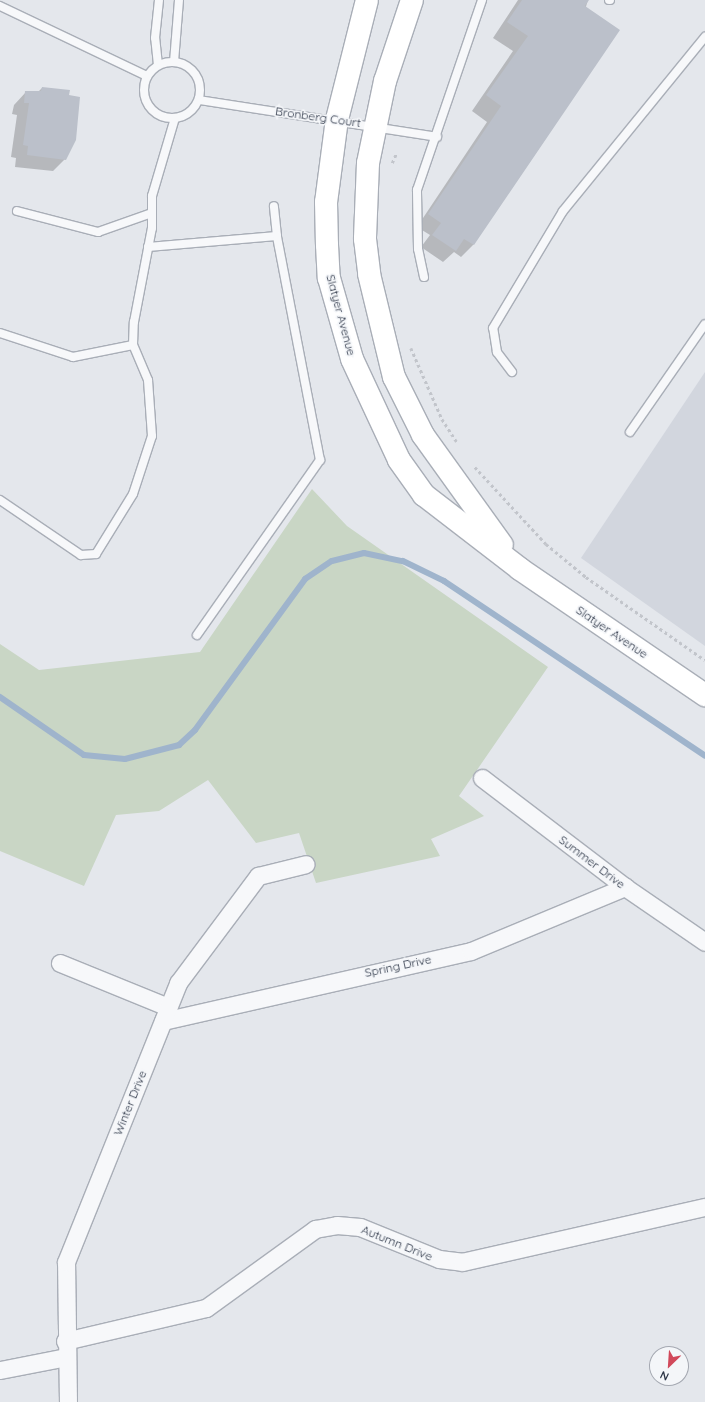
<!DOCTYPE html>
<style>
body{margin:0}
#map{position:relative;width:705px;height:1402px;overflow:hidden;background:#e4e7ec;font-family:Quicksand,sans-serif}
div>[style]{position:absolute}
.built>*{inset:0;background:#d2d6de}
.green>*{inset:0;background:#c9d6c5}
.shadow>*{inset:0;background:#0003}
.stream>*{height:6px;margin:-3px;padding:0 3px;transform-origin:3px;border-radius:3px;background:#9fb4cc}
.building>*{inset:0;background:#bbc0ca}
.path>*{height:2.5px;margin-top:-1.25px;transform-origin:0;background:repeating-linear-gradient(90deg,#c2c5cb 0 3px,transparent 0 6px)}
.roads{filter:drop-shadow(1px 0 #a9aeb7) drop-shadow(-1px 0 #a9aeb7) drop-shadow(0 1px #a9aeb7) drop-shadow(0 -1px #a9aeb7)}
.service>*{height:8px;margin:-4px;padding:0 4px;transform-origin:4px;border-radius:4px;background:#f7f8fa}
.service>.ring{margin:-4px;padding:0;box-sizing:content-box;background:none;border:8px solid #f7f8fa;border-radius:50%}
.minor>*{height:17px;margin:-8.5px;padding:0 8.5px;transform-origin:8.5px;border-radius:8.5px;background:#f7f8fa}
.secondary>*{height:22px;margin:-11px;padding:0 11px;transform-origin:11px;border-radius:11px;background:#fff}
span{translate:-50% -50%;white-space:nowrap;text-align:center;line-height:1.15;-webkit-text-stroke:3.5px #f4f6f9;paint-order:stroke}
.street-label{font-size:12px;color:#2b3445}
.north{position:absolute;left:649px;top:1346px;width:40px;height:40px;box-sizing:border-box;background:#f4f6f9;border:1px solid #a4a8b1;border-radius:50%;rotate:205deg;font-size:11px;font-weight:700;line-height:16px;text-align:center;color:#2b3445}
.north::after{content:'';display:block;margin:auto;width:14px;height:18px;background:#d1495b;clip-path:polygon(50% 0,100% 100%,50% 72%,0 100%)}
</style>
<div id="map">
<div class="built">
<div style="clip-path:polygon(705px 372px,705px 646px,581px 558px)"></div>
</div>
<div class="green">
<div style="clip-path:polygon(312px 489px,347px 526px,548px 667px,459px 796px,484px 816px,431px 839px,440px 856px,316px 883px,299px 833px,256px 843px,208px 780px,159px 811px,116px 815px,84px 886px,0 851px,0 644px,39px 670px,200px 652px)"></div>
</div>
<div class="shadow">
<div style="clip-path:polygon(518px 0,588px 0,546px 138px,473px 245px,461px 257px,454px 252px,443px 262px,421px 247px,430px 235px,417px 227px,487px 122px,472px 111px,513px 51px,493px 38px)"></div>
<div style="clip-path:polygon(42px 88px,65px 159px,53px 171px,15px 167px,16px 158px,11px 157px,17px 115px,12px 114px,14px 105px,26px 92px,38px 92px)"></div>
</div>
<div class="stream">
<div style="left:0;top:697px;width:102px;rotate:34.6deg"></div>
<div style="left:84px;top:755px;width:41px;rotate:5.6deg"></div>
<div style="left:125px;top:759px;width:56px;rotate:-14.5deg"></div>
<div style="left:179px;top:745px;width:22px;rotate:-43deg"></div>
<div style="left:195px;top:730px;width:187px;rotate:-53.9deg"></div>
<div style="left:305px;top:579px;width:32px;rotate:-34deg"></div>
<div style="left:332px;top:561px;width:33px;rotate:-14deg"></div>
<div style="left:364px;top:553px;width:40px;rotate:12deg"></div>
<div style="left:403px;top:561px;width:46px;rotate:26deg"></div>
<div style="left:444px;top:581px;width:314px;rotate:33.8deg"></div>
</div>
<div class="building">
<div style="clip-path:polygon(522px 0,589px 0,585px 6px,620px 30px,474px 245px,464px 239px,456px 251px,432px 235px,441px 223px,428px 214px,501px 106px,486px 95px,528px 36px,507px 22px)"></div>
<div style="clip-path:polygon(42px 87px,70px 90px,69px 95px,80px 97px,76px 140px,66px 160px,27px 155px,28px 146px,23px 145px,29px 103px,24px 103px,25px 91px,41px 91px)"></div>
</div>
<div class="path">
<div style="left:392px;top:163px;width:10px;rotate:-66deg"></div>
<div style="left:411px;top:348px;width:77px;rotate:66.4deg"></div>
<div style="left:442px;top:419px;width:27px;rotate:57deg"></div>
<div style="left:475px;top:467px;width:105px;rotate:47.3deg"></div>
<div style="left:546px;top:544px;width:52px;rotate:39.5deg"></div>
<div style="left:586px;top:577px;width:145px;rotate:34.9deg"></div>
</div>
<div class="roads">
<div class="service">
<div style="left:609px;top:0;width:1px"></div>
<div style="left:0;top:6px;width:163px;rotate:25.5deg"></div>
<div class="ring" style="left:144px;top:62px;width:48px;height:48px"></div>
<div style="left:174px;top:62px;width:62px;rotate:-85.4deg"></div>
<div style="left:158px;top:65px;width:27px;rotate:-96deg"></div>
<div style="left:155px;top:38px;width:38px;rotate:-84deg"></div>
<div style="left:199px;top:100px;width:241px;rotate:8.8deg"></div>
<div style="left:17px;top:211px;width:84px;rotate:14.5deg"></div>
<div style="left:98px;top:232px;width:57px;rotate:-19.4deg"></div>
<div style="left:148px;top:247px;width:129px;rotate:-4.9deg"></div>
<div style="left:277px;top:236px;width:30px;rotate:-96deg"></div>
<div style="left:424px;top:277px;width:29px;rotate:-102deg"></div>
<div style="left:418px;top:249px;width:59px;rotate:-91deg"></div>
<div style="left:417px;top:190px;width:201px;rotate:-71.1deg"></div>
<div style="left:0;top:333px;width:77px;rotate:18.2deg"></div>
<div style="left:73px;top:357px;width:61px;rotate:-11.3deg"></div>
<div style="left:512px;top:372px;width:25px;rotate:-127deg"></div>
<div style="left:497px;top:352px;width:24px;rotate:-99deg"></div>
<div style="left:493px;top:328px;width:136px;rotate:-59.1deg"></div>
<div style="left:563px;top:211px;width:225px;rotate:-50.8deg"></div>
<div style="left:630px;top:432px;width:131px;rotate:-55.2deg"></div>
<div style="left:0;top:500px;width:98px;rotate:34.2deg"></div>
<div style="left:81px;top:555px;width:15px;rotate:-4deg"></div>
<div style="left:96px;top:554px;width:70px;rotate:-58.3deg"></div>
<div style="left:133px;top:494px;width:61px;rotate:-71.9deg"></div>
<div style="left:152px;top:436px;width:56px;rotate:-94.1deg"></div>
<div style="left:148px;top:380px;width:38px;rotate:-113deg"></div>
<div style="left:133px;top:345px;width:23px;rotate:-88deg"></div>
<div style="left:134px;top:322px;width:96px;rotate:-79.2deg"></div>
<div style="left:152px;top:228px;width:32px;rotate:-90deg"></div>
<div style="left:152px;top:196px;width:81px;rotate:-73.6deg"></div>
<div style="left:197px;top:635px;width:214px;rotate:-54.9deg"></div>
<div style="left:320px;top:460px;width:228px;rotate:-100.9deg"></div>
</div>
<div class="minor">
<div style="left:482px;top:778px;width:180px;rotate:37.3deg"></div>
<div style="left:625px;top:887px;width:97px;rotate:34.5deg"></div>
<div style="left:60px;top:963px;width:117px;rotate:22.2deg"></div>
<div style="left:163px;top:1021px;width:316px;rotate:-12.8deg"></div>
<div style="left:471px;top:951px;width:167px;rotate:-22.6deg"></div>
<div style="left:65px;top:1341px;width:145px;rotate:-13.2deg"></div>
<div style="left:206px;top:1308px;width:135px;rotate:-35.9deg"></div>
<div style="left:315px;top:1229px;width:22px;rotate:-10deg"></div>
<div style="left:337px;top:1225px;width:23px;rotate:5deg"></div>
<div style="left:360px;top:1227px;width:85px;rotate:22.1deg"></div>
<div style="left:439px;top:1259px;width:23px;rotate:7deg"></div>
<div style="left:462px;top:1262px;width:249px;rotate:-12.8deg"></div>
<div style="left:0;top:1370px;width:67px;rotate:-11.1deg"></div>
<div style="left:68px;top:1402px;width:140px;rotate:-90.8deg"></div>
<div style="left:66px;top:1262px;width:301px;rotate:-68.1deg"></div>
<div style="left:178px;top:983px;width:134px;rotate:-53.2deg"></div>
<div style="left:258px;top:876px;width:49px;rotate:-14deg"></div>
</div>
<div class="secondary">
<div style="left:367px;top:0;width:123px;rotate:104.1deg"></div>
<div style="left:337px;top:119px;width:84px;rotate:97.5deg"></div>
<div style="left:326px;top:202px;width:43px;rotate:88.7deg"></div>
<div style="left:327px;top:245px;width:33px;rotate:87deg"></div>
<div style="left:329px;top:278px;width:84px;rotate:74.1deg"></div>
<div style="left:352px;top:359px;width:111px;rotate:65deg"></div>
<div style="left:399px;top:460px;width:43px;rotate:54.5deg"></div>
<div style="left:424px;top:495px;width:121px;rotate:37.6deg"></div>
<div style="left:520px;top:569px;width:224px;rotate:34.3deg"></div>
<div style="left:412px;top:0;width:85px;rotate:108.4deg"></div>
<div style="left:385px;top:81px;width:84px;rotate:101.7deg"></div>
<div style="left:368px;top:163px;width:76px;rotate:92.3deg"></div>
<div style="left:365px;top:239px;width:35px;rotate:83deg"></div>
<div style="left:369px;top:274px;width:106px;rotate:76.4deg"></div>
<div style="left:394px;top:377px;width:65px;rotate:63.4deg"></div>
<div style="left:423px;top:435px;width:135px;rotate:54.3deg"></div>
</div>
</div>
<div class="street-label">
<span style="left:318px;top:117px;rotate:8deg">Bronberg Court</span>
<span style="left:341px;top:315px;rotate:75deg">Slatyer Avenue</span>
<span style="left:612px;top:632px;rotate:34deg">Slatyer Avenue</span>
<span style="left:592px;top:862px;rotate:37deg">Summer Drive</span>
<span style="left:398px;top:966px;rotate:-12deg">Spring Drive</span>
<span style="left:130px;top:1103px;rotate:-68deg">Winter Drive</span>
<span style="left:397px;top:1243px;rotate:22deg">Autumn Drive</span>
</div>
<div class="north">N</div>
</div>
